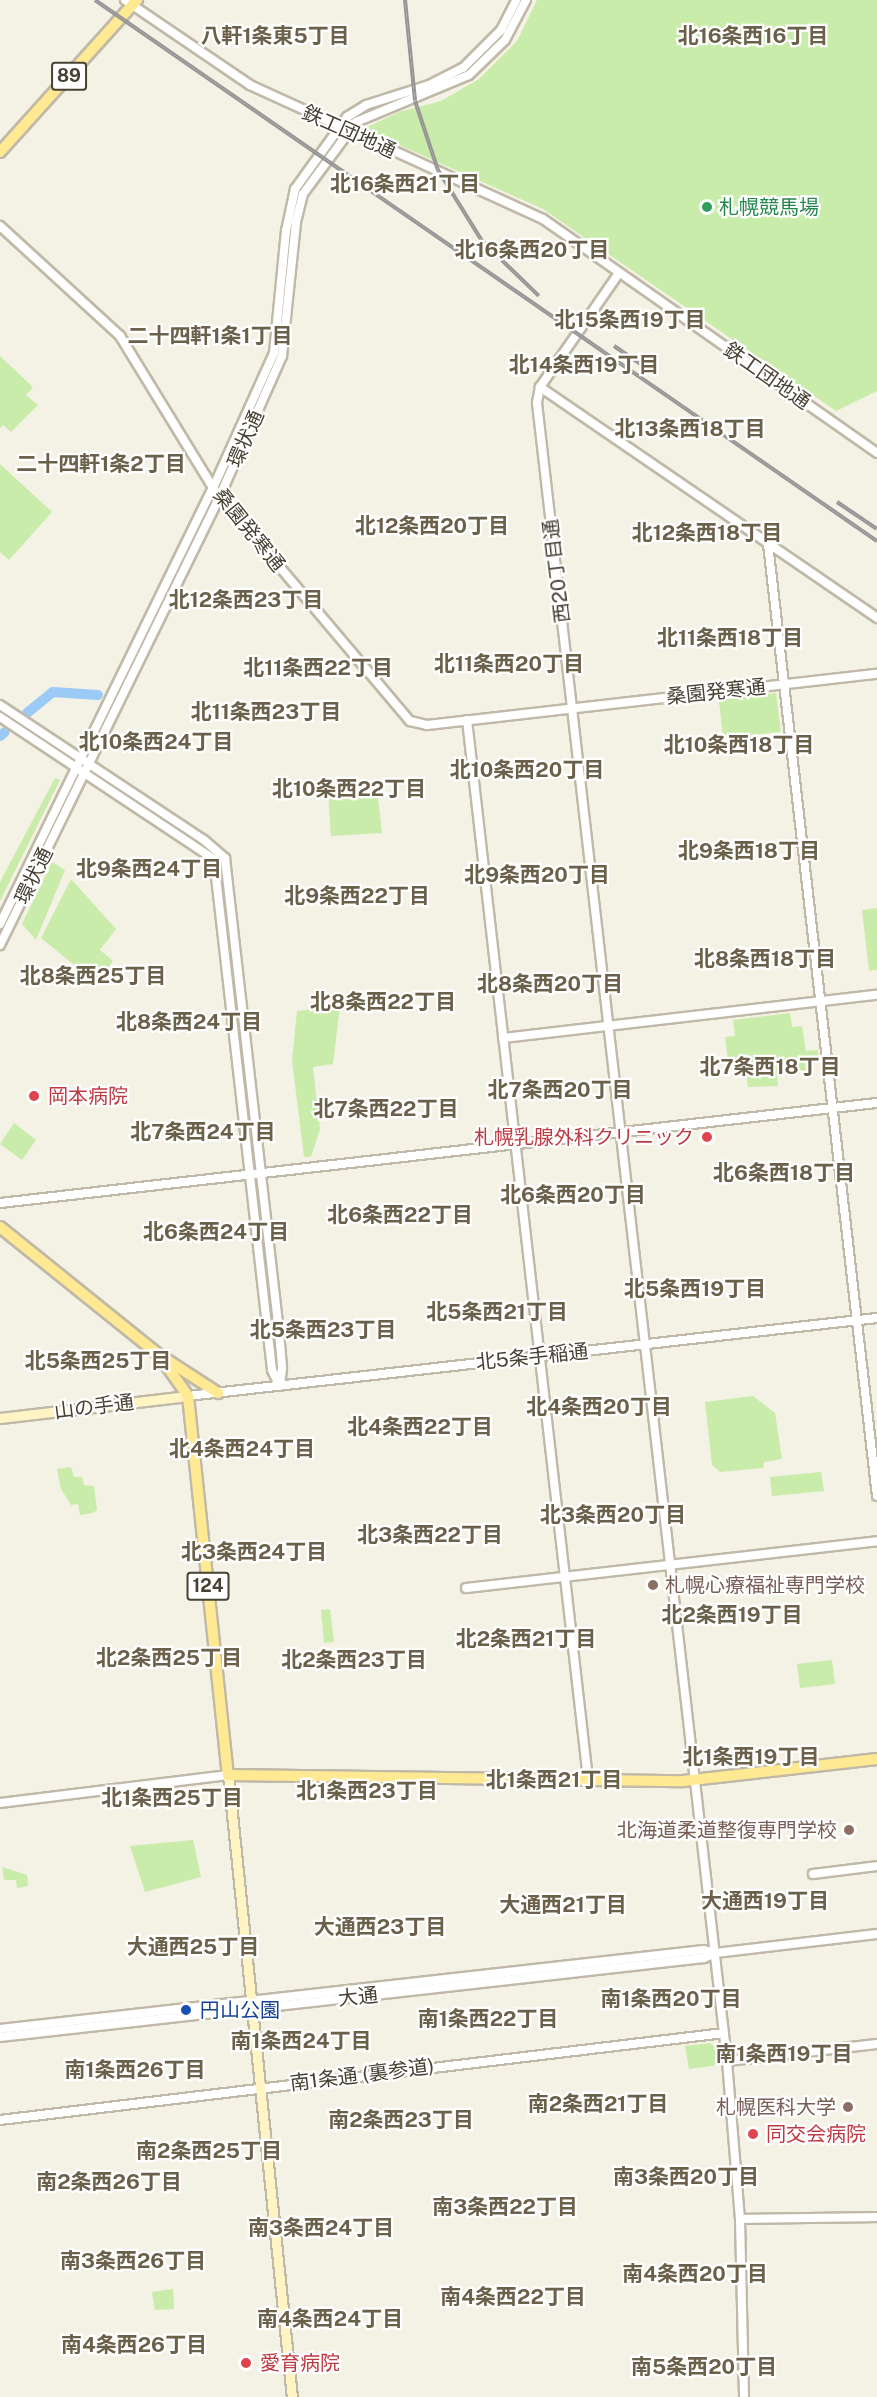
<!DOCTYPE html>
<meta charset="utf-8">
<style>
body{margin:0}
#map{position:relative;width:877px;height:2397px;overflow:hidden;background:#f4f1e5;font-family:"Public Sans","Noto Sans JP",sans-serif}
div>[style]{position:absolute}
.green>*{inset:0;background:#c9ecaa}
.river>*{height:10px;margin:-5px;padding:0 5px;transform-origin:5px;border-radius:5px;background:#9bcaf6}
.roads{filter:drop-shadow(2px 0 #c0b9a7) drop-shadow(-2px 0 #c0b9a7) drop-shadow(0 2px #c0b9a7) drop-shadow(0 -2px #c0b9a7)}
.tertiary>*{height:8px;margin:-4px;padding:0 4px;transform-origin:4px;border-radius:4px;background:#fff}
.secondary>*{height:9px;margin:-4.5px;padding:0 4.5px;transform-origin:4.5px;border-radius:4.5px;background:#fff5c4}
.primary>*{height:10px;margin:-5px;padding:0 5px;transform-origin:5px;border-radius:5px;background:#ffe993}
.rail>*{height:4px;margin-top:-2px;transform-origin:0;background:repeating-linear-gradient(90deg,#fff 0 4.5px,#959595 0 9px);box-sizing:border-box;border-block:2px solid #959595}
.dots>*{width:16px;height:16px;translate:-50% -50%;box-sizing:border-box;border:3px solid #fff;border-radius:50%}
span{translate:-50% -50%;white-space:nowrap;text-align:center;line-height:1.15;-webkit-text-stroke:4.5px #fff;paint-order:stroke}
.shield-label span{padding:2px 4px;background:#fff;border:2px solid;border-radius:4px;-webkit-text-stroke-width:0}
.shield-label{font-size:18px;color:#474134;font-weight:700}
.street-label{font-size:20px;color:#474134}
.leisure-label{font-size:20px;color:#27864d}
.left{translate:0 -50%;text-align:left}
.health-label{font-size:20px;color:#be3a42}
.right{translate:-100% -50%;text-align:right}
.education-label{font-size:20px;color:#785e54}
.transit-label{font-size:20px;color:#164399}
.neighbourhood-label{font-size:21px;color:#6b604a;font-weight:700}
</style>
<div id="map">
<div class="green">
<div style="clip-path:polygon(537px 0,877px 0,877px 391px,836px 411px,543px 209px,363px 129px,399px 112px,441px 101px,479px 79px,517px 41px)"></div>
<div style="clip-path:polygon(0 356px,33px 387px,26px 395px,38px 405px,11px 432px,3px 425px,0 428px)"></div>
<div style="clip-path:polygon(0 464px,52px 512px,9px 560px,0 552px)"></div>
<div style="clip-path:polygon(776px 693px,781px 732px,723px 738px,719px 700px)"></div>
<div style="clip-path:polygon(55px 778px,60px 780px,0 901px,0 882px)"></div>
<div style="clip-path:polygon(377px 788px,382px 833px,331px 836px,328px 793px)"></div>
<div style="clip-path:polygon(52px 862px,65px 870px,36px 940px,22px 924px)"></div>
<div style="clip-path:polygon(71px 879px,116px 929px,100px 950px,113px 961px,94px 987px,86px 975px,41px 938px)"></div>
<div style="clip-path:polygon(877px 908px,877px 970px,869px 971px,862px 910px)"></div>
<div style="clip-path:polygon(340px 1006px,333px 1064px,313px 1067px,320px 1129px,311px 1157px,304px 1157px,292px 1060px,297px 1011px)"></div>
<div style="clip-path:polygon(790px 1013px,792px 1027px,802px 1026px,806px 1051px,818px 1050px,819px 1058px,805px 1060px,806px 1071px,777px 1075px,778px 1086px,748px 1087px,745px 1066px,729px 1068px,725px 1037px,735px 1036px,733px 1020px)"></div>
<div style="clip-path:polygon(14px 1123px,36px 1140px,22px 1160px,0 1144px)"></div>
<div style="clip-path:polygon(753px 1396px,775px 1413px,782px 1459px,764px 1462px,763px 1468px,720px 1472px,712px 1465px,705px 1402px)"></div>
<div style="clip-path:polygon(71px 1467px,74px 1477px,82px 1477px,84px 1485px,94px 1486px,97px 1510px,93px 1513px,80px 1515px,78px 1504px,71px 1505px,61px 1489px,57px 1469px)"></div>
<div style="clip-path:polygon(821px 1472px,824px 1491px,772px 1496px,770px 1477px)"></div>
<div style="clip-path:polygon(330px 1609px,334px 1642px,324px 1643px,321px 1610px)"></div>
<div style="clip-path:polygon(832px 1660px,835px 1684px,800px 1688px,797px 1664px)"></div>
<div style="clip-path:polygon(193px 1840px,201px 1877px,145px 1892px,130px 1846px)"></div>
<div style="clip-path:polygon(2px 1867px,27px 1875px,28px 1886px,17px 1888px,16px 1880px,4px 1880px)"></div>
<div style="clip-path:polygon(710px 2043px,716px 2048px,718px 2065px,689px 2069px,685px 2046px)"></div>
<div style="clip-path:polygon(173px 2289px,174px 2309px,155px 2310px,152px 2292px)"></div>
</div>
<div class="river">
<div style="left:27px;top:713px;width:33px;rotate:-39deg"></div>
<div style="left:53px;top:692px;width:45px;rotate:3.8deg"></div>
<div style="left:0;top:736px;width:6px;rotate:-39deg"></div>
</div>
<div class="roads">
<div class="tertiary">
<div style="left:125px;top:0;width:151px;rotate:34.2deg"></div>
<div style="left:250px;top:85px;width:322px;rotate:24.6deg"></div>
<div style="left:543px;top:219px;width:408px;rotate:35deg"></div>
<div style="left:0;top:226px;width:163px;rotate:42.5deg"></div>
<div style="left:120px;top:336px;width:178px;rotate:58.5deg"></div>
<div style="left:213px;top:488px;width:305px;rotate:49.8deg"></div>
<div style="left:410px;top:721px;width:17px;rotate:13deg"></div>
<div style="left:427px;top:725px;width:453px;rotate:-6.5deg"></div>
<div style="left:619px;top:273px;width:139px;rotate:124.7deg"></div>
<div style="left:540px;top:387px;width:16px;rotate:101deg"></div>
<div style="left:537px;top:403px;width:1669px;rotate:83.46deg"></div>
<div style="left:727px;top:2061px;width:159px;rotate:85.3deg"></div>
<div style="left:740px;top:2219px;width:178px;rotate:88.7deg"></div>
<div style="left:540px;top:387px;width:409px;rotate:34.4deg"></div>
<div style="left:768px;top:544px;width:958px;rotate:83.47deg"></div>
<div style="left:0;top:705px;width:245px;rotate:33.5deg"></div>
<div style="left:204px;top:840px;width:28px;rotate:41deg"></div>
<div style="left:225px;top:858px;width:477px;rotate:83.5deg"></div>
<div style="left:279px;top:1332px;width:36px;rotate:85deg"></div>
<div style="left:282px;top:1368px;width:18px;rotate:96deg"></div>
<div style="left:0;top:717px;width:257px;rotate:33.6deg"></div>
<div style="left:214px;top:859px;width:514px;rotate:83.52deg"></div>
<div style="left:272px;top:1370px;width:17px;rotate:65deg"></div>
<div style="left:467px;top:720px;width:1066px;rotate:83.48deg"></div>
<div style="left:0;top:924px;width:485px;rotate:-64deg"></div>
<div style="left:213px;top:488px;width:148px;rotate:-65.7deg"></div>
<div style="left:274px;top:353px;width:123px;rotate:-84.4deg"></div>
<div style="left:286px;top:231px;width:43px;rotate:-77.9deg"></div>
<div style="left:295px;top:189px;width:89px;rotate:-54.2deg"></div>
<div style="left:347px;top:117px;width:22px;rotate:-32deg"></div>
<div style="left:366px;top:105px;width:66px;rotate:-17.6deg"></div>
<div style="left:429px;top:85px;width:38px;rotate:-27deg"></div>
<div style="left:463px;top:68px;width:54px;rotate:-45deg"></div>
<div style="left:501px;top:30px;width:34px;rotate:-63deg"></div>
<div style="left:0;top:945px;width:500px;rotate:-63.9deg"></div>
<div style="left:220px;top:496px;width:153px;rotate:-66.1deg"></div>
<div style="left:282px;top:356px;width:135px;rotate:-84deg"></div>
<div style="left:296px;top:222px;width:29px;rotate:-76deg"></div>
<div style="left:303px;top:194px;width:89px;rotate:-53.6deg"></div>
<div style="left:356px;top:122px;width:122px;rotate:-22.6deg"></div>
<div style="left:469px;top:75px;width:50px;rotate:-44.2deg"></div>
<div style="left:505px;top:40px;width:45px;rotate:-62.3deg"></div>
<div style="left:503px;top:1038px;width:376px;rotate:-6.6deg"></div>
<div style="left:0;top:1203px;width:883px;rotate:-6.51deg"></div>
<div style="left:188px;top:1396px;width:693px;rotate:-6.46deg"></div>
<div style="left:466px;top:1588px;width:414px;rotate:-6.5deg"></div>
<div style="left:0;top:1803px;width:230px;rotate:-7deg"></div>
<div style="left:813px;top:1874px;width:64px;rotate:-7.1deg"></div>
<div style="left:0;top:2029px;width:708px;rotate:-6.4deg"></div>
<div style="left:704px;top:1950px;width:11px;rotate:15deg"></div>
<div style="left:0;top:2037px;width:708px;rotate:-6.4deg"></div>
<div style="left:704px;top:1958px;width:12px;rotate:-24deg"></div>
<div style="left:715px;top:1953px;width:163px;rotate:-6.7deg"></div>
<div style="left:727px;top:2061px;width:151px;rotate:-6.5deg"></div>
<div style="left:0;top:2120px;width:729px;rotate:-6.85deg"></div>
<div style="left:740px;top:2219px;width:137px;rotate:-0.8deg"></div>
</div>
<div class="secondary">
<div style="left:0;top:1418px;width:189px;rotate:-6.7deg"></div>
<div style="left:228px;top:1775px;width:625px;rotate:84.13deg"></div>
</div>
<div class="primary">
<div style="left:0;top:152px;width:205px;rotate:-48deg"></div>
<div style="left:0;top:1227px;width:204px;rotate:38.8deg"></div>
<div style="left:159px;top:1355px;width:50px;rotate:54.7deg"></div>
<div style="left:188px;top:1396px;width:381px;rotate:84deg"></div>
<div style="left:228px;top:1775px;width:455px;rotate:0.8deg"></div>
<div style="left:683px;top:1781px;width:195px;rotate:-6.5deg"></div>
<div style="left:167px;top:1360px;width:61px;rotate:32.9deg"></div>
</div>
</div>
<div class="rail">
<div style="left:95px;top:0;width:951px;rotate:34.68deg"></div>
<div style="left:405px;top:0;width:101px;rotate:84.3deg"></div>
<div style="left:415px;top:101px;width:73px;rotate:71.6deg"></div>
<div style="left:438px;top:170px;width:84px;rotate:58.2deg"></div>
<div style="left:482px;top:241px;width:79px;rotate:44deg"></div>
<div style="left:614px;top:346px;width:45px;rotate:34deg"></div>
<div style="left:837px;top:502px;width:48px;rotate:34deg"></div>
</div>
<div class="dots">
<div style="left:707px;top:207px;background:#2e9e5b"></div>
<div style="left:34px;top:1096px;background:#e0444e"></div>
<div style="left:707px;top:1137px;background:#e0444e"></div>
<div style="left:653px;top:1585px;background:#8d6e63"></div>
<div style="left:849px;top:1830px;background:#8d6e63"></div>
<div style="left:186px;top:2010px;background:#1a4fb4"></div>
<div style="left:848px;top:2107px;background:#8d6e63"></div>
<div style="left:753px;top:2134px;background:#e0444e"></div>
<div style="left:246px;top:2363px;background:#e0444e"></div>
</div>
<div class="shield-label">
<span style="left:69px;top:76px">89</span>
<span style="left:208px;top:1586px">124</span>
</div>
<div class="street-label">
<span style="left:349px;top:132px;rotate:24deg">鉄工団地通</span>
<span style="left:767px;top:376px;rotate:35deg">鉄工団地通</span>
<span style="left:246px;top:439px;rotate:-66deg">環状通</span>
<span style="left:249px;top:530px;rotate:51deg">桑園発寒通</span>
<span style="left:557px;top:571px;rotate:-97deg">西20丁目通</span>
<span style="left:716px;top:692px;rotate:-6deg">桑園発寒通</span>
<span style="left:34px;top:876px;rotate:-64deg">環状通</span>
<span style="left:532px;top:1357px;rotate:-6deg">北5条手稲通</span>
<span style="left:94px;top:1407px;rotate:-7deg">山の手通</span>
<span style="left:358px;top:1997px;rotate:-6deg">大通</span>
<span style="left:362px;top:2075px;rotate:-7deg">南1条通 (裏参道)</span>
</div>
<div class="leisure-label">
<span class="left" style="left:719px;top:207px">札幌競馬場</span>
</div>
<div class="health-label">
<span class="left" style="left:48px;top:1096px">岡本病院</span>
<span class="right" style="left:694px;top:1137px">札幌乳腺外科クリニック</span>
<span class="left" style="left:766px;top:2134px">同交会病院</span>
<span class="left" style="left:260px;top:2363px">愛育病院</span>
</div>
<div class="education-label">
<span class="left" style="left:665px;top:1585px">札幌心療福祉専門学校</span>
<span class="right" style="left:837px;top:1830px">北海道柔道整復専門学校</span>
<span class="right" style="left:836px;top:2107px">札幌医科大学</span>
</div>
<div class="transit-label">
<span class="left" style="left:200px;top:2010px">円山公園</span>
</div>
<div class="neighbourhood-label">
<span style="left:275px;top:36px">八軒1条東5丁目</span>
<span style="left:753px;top:36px">北16条西16丁目</span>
<span style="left:405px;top:184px">北16条西21丁目</span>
<span style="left:532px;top:250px">北16条西20丁目</span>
<span style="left:630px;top:320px">北15条西19丁目</span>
<span style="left:210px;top:336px">二十四軒1条1丁目</span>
<span style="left:584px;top:365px">北14条西19丁目</span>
<span style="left:690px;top:429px">北13条西18丁目</span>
<span style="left:101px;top:464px">二十四軒1条2丁目</span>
<span style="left:432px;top:526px">北12条西20丁目</span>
<span style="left:707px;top:533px">北12条西18丁目</span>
<span style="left:246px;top:600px">北12条西23丁目</span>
<span style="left:730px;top:638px">北11条西18丁目</span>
<span style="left:509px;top:664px">北11条西20丁目</span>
<span style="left:318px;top:668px">北11条西22丁目</span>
<span style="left:266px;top:712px">北11条西23丁目</span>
<span style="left:156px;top:742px">北10条西24丁目</span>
<span style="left:739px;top:745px">北10条西18丁目</span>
<span style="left:527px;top:770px">北10条西20丁目</span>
<span style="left:349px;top:789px">北10条西22丁目</span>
<span style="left:749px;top:851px">北9条西18丁目</span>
<span style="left:149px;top:869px">北9条西24丁目</span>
<span style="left:537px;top:875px">北9条西20丁目</span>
<span style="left:357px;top:896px">北9条西22丁目</span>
<span style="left:765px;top:959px">北8条西18丁目</span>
<span style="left:93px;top:976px">北8条西25丁目</span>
<span style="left:550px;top:984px">北8条西20丁目</span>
<span style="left:383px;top:1002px">北8条西22丁目</span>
<span style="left:189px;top:1022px">北8条西24丁目</span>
<span style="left:770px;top:1067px">北7条西18丁目</span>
<span style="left:560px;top:1090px">北7条西20丁目</span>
<span style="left:386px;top:1109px">北7条西22丁目</span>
<span style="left:203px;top:1132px">北7条西24丁目</span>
<span style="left:784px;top:1173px">北6条西18丁目</span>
<span style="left:573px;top:1195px">北6条西20丁目</span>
<span style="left:400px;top:1215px">北6条西22丁目</span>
<span style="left:216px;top:1232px">北6条西24丁目</span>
<span style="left:695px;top:1289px">北5条西19丁目</span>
<span style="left:497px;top:1312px">北5条西21丁目</span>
<span style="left:323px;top:1330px">北5条西23丁目</span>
<span style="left:98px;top:1361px">北5条西25丁目</span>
<span style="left:599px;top:1407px">北4条西20丁目</span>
<span style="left:420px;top:1427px">北4条西22丁目</span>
<span style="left:242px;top:1449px">北4条西24丁目</span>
<span style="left:613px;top:1515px">北3条西20丁目</span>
<span style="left:430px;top:1535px">北3条西22丁目</span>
<span style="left:254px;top:1552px">北3条西24丁目</span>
<span style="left:732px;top:1615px">北2条西19丁目</span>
<span style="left:526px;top:1639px">北2条西21丁目</span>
<span style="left:169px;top:1658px">北2条西25丁目</span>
<span style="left:354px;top:1660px">北2条西23丁目</span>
<span style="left:751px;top:1757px">北1条西19丁目</span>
<span style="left:554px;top:1780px">北1条西21丁目</span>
<span style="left:367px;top:1791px">北1条西23丁目</span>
<span style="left:172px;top:1798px">北1条西25丁目</span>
<span style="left:765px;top:1901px">大通西19丁目</span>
<span style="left:563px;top:1905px">大通西21丁目</span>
<span style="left:380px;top:1927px">大通西23丁目</span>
<span style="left:193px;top:1947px">大通西25丁目</span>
<span style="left:671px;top:1999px">南1条西20丁目</span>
<span style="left:488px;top:2019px">南1条西22丁目</span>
<span style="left:301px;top:2041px">南1条西24丁目</span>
<span style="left:784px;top:2054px">南1条西19丁目</span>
<span style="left:135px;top:2070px">南1条西26丁目</span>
<span style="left:598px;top:2104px">南2条西21丁目</span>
<span style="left:401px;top:2120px">南2条西23丁目</span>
<span style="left:209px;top:2151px">南2条西25丁目</span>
<span style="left:686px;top:2177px">南3条西20丁目</span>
<span style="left:109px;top:2182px">南2条西26丁目</span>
<span style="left:505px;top:2207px">南3条西22丁目</span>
<span style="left:321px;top:2228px">南3条西24丁目</span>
<span style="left:133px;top:2261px">南3条西26丁目</span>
<span style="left:695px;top:2274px">南4条西20丁目</span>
<span style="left:513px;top:2297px">南4条西22丁目</span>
<span style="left:330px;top:2319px">南4条西24丁目</span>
<span style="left:134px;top:2345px">南4条西26丁目</span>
<span style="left:704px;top:2367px">南5条西20丁目</span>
</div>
</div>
